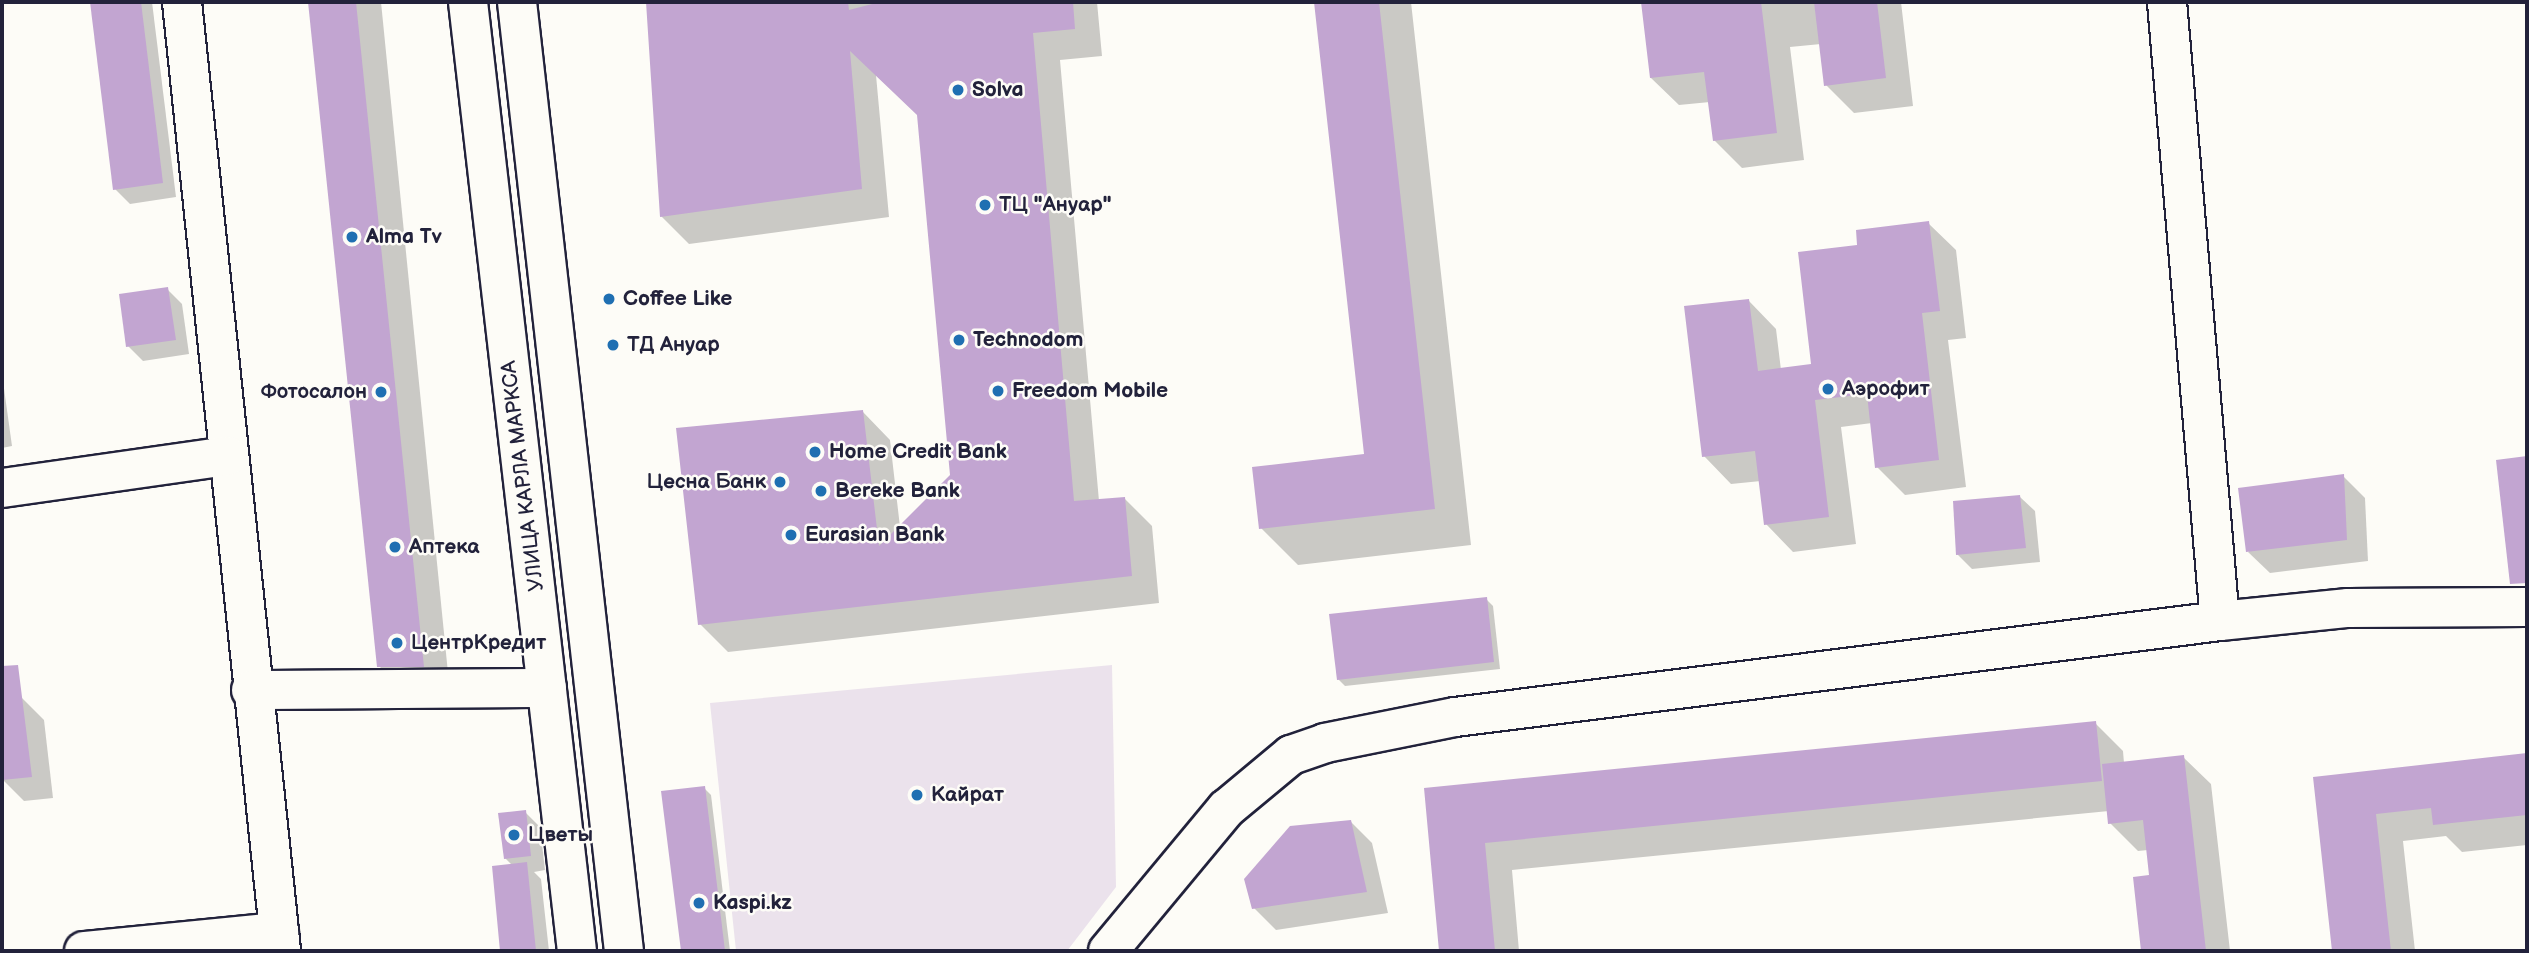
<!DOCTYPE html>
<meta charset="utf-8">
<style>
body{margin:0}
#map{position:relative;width:2529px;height:953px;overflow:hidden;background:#fdfcf7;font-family:"Balsamiq Sans",sans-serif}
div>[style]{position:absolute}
.built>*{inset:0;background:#ebe2ec}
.shadow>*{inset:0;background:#0003}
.building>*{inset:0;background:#c2a5d1}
.roads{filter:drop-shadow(2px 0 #22223b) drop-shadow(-2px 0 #22223b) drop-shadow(0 2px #22223b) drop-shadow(0 -2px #22223b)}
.minor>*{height:38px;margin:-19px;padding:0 19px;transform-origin:19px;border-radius:19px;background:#fdfcf7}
.major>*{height:38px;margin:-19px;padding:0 19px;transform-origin:19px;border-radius:19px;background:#fdfcf7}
.dots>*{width:19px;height:19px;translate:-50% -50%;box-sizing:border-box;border:4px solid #fdfcf7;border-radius:50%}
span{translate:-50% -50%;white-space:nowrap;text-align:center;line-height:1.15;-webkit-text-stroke:5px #fdfcf7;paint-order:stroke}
.poi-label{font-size:21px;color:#22223b;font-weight:700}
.left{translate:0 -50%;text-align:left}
.right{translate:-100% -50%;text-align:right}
.street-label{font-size:21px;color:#22223b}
.frame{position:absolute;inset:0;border:4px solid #22223b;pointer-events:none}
</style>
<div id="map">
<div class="built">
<div style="clip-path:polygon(1112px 665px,1116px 887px,1067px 951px,736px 951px,710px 703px)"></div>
</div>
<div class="shadow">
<div style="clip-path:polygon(92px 2px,152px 2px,176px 197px,130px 204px,115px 189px)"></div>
<div style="clip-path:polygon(311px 2px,381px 2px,450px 693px,406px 694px,379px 666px)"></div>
<div style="clip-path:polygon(648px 2px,1097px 2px,1102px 56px,1060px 60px,1099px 501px,1124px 498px,1152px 526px,1159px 603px,728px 652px,700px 624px,863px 412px,890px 440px,900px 527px,952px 476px,918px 115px,876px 75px,889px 217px,689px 244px,661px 216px)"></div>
<div style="clip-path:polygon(1315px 2px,1411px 2px,1471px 545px,1298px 565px,1261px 528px,1366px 456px)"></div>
<div style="clip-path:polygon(1642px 2px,1901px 2px,1913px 106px,1854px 113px,1826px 85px,1821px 44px,1790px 47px,1804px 160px,1742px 168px,1714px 140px,1710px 102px,1679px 105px,1651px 78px)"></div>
<div style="clip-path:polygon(1928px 223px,1956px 250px,1966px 338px,1948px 340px,1966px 487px,1905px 495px,1877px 467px,1872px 423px,1841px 427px,1856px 544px,1793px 552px,1766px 524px,1761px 481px,1731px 484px,1704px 456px,1749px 301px,1776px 329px,1781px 370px,1813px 366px,1859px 247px)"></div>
<div style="clip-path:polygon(167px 289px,182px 304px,189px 354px,143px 361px,128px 346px)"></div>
<div style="clip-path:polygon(2px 374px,12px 446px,2px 448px)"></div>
<div style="clip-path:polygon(2527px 458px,2527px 561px,2507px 541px,2498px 461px)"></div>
<div style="clip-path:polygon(2343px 476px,2365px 498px,2368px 561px,2270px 573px,2248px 552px)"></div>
<div style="clip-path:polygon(2020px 497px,2035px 511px,2040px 562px,1972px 569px,1957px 554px)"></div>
<div style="clip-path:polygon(1486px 599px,1493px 606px,1500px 669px,1345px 686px,1338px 679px)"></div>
<div style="clip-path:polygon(22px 698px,44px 720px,53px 798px,24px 801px,2px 779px,2px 701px)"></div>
<div style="clip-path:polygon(2095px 723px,2123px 751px,2124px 763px,2183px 757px,2211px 784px,2230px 951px,2143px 951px,2135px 878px,2151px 877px,2148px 850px,2138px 851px,2110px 823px,2109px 811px,1512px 870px,1519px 951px,1441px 951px,1426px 790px)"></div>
<div style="clip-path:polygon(2527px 755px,2527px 845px,2462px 852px,2446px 836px,2403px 841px,2415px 951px,2334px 951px,2315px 778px)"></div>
<div style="clip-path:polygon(704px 788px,711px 795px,730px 951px,682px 951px,663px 793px)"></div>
<div style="clip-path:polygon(525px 812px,540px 827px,545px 870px,534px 872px,541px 879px,549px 951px,502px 951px,494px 868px,513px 866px,505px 858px)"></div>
<div style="clip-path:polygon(1351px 822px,1372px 843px,1388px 913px,1276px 930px,1254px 908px)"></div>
</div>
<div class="building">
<div style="clip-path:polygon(90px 2px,141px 2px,163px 183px,113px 190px)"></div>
<div style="clip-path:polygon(308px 2px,356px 2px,424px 667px,377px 667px)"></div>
<div style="clip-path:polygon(646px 2px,848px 2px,849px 10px,880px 2px,1073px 2px,1075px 29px,1033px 33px,1074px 501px,1125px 497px,1132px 576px,698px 625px,676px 428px,863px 410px,879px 546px,950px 475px,917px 115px,850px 51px,862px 189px,660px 217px)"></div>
<div style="clip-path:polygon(1314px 2px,1379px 2px,1435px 509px,1259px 529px,1252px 467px,1364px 454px)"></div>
<div style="clip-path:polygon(1641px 2px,1761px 2px,1777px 133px,1713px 141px,1704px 72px,1650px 78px)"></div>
<div style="clip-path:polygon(1814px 2px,1877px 2px,1886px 78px,1824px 86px)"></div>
<div style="clip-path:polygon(1929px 221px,1940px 311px,1922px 313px,1939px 460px,1875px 468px,1867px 394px,1815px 400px,1829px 517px,1764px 525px,1755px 451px,1702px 457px,1684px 306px,1749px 299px,1758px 371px,1811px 364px,1798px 252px,1857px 245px,1856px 230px)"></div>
<div style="clip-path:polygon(168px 287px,176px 340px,126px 347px,119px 294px)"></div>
<div style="clip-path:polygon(2527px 456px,2527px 583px,2510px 584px,2496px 460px)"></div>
<div style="clip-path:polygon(2344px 474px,2347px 540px,2246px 552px,2238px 488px)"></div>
<div style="clip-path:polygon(2020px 495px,2026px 548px,1956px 555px,1953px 501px)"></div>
<div style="clip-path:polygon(1487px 597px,1494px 662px,1337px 680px,1329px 614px)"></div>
<div style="clip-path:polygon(18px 665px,32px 777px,2px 780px,2px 666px)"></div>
<div style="clip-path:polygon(2096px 721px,2102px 781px,1485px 843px,1495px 951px,1439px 951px,1424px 788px)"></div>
<div style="clip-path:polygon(2527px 753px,2527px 815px,2433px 825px,2431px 808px,2376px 814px,2391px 951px,2332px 951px,2313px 777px)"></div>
<div style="clip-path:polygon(2184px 755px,2206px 951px,2141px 951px,2133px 877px,2149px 875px,2143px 820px,2108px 824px,2102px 764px)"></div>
<div style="clip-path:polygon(705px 786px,725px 951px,681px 951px,661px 791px)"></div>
<div style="clip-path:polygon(526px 810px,531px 856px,504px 859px,498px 813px)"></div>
<div style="clip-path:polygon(1351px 820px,1367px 892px,1252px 909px,1244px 879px,1290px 826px)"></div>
<div style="clip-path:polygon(527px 862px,536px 951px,500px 951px,492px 866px)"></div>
</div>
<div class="roads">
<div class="minor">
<div style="left:182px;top:2px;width:954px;rotate:84.04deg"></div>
<div style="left:2167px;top:2px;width:621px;rotate:85.11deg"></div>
<div style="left:2px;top:488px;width:228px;rotate:-8.1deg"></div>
<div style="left:251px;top:690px;width:296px;rotate:-0.4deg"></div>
<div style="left:84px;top:951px;width:196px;rotate:-5.6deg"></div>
<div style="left:1108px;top:951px;width:185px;rotate:-50.3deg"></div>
<div style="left:1226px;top:809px;width:85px;rotate:-39.7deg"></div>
<div style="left:1291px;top:755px;width:36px;rotate:-19deg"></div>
<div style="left:1325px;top:743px;width:133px;rotate:-11.3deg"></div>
<div style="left:1455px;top:717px;width:771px;rotate:-7.15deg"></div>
<div style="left:2220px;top:621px;width:129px;rotate:-5.8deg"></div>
<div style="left:2348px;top:608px;width:179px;rotate:-0.3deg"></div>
</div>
<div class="major">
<div style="left:468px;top:2px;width:955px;rotate:83.45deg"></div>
<div style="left:517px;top:2px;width:955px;rotate:83.57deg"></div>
</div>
</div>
<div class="dots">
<div style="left:958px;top:90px;background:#1f6fb2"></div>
<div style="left:985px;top:205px;background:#1f6fb2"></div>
<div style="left:352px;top:237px;background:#1f6fb2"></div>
<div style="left:609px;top:299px;background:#1f6fb2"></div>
<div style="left:959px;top:340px;background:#1f6fb2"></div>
<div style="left:613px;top:345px;background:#1f6fb2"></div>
<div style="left:1828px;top:389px;background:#1f6fb2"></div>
<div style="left:998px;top:391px;background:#1f6fb2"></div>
<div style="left:381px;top:392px;background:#1f6fb2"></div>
<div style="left:815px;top:452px;background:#1f6fb2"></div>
<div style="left:780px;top:482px;background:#1f6fb2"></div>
<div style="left:821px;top:491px;background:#1f6fb2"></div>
<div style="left:791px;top:535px;background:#1f6fb2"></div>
<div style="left:395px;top:547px;background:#1f6fb2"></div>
<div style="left:397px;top:643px;background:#1f6fb2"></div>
<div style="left:917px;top:795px;background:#1f6fb2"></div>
<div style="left:514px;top:835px;background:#1f6fb2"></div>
<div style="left:699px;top:903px;background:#1f6fb2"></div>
</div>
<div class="poi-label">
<span class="left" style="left:972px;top:90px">Solva</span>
<span class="left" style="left:999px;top:205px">ТЦ "Ануар"</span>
<span class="left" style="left:366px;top:237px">Alma Tv</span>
<span class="left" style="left:623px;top:299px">Coffee Like</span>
<span class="left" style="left:973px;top:340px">Technodom</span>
<span class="left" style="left:627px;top:345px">ТД Ануар</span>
<span class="left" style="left:1842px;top:389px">Аэрофит</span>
<span class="left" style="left:1012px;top:391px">Freedom Mobile</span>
<span class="right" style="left:367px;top:392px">Фотосалон</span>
<span class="left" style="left:829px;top:452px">Home Credit Bank</span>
<span class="right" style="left:766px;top:482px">Цесна Банк</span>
<span class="left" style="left:835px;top:491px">Bereke Bank</span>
<span class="left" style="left:805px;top:535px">Eurasian Bank</span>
<span class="left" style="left:409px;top:547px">Аптека</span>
<span class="left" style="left:411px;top:643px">ЦентрКредит</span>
<span class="left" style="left:931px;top:795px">Кайрат</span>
<span class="left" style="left:528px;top:835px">Цветы</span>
<span class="left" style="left:713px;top:903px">Kaspi.kz</span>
</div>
<div class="street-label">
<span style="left:523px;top:476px;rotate:-97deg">УЛИЦА КАРЛА МАРКСА</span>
</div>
<div class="frame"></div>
</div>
